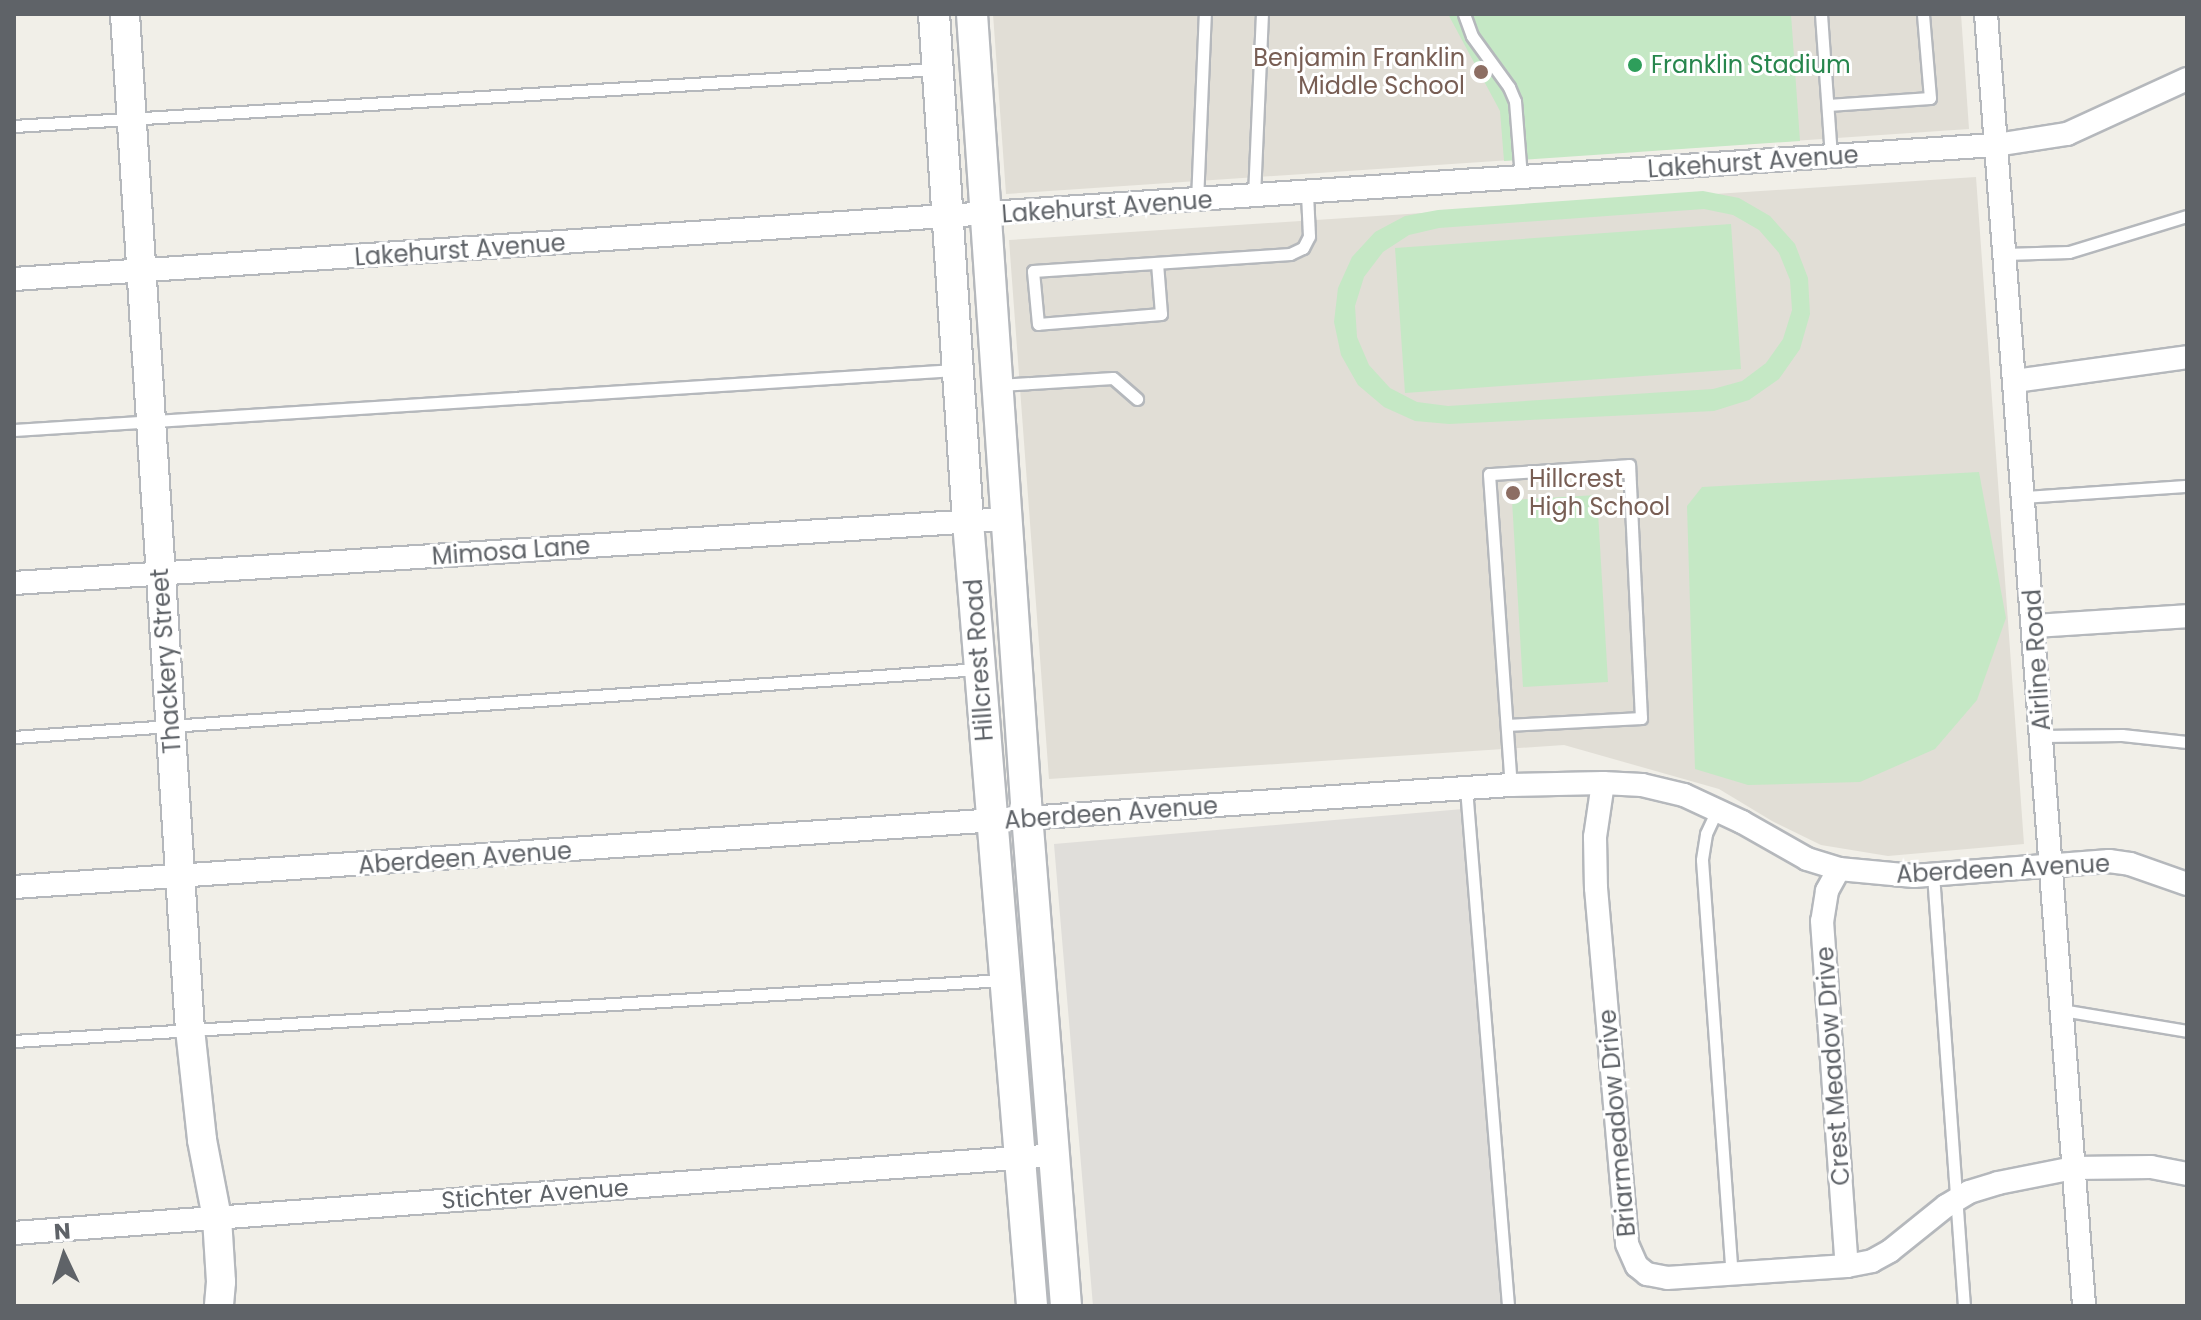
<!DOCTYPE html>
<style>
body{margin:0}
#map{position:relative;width:2201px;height:1320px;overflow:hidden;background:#f1efe8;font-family:Poppins,sans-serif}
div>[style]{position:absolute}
.industrial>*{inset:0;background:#e0deda}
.education>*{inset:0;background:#e1ded6}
.green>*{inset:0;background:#c5e8c5}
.roads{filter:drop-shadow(2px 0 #b5b8bc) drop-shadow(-2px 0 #b5b8bc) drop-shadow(0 2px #b5b8bc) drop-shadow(0 -2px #b5b8bc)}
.service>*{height:11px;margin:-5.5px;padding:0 5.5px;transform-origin:5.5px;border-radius:5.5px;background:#fff}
.minor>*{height:22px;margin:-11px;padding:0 11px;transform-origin:11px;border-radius:11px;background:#fff}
.tertiary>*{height:28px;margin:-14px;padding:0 14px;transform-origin:14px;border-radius:14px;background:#fff}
.secondary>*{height:30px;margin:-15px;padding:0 15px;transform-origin:15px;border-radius:15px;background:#fff}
.dots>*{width:22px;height:22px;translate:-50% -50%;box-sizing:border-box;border:4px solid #fff;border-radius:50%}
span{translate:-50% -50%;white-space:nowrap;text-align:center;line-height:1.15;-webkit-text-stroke:6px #fff;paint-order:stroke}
.education-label{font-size:24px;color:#785e54}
.right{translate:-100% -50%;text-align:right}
.left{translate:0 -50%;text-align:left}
.leisure-label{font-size:24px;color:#27864d}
.street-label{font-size:24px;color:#5f6368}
.frame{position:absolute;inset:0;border:16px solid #5f6368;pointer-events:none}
.north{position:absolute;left:24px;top:1216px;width:80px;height:80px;-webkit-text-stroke:6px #fff;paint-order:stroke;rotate:356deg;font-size:22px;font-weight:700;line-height:32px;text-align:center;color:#5f6368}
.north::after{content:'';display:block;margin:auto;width:28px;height:36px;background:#5f6368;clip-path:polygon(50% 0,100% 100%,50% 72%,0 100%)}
</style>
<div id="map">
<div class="industrial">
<div style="clip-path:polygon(1463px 809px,1504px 1306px,1093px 1306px,1054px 844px)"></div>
</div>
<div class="education">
<div style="clip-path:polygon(993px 14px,1961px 14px,1969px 129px,1006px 194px)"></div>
<div style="clip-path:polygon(1976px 177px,2024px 844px,1888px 856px,1821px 845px,1772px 821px,1719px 789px,1564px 745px,1049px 779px,1009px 240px)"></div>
</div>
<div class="green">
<div style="clip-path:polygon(1448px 14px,1791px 14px,1800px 141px,1504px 161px,1500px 111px)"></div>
<div style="clip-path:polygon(evenodd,1703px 191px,1739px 198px,1770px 216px,1795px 244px,1808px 278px,1810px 314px,1800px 349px,1779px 379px,1749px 400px,1714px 411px,1449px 424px,1415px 421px,1384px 407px,1358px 385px,1341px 355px,1334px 322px,1338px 288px,1352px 257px,1375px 232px,1405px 216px,1438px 210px,1703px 191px,1704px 209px,1733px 215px,1759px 230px,1779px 253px,1790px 280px,1792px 310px,1783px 339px,1766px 363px,1742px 381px,1713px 389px,1448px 406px,1417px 402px,1390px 388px,1369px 365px,1357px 337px,1355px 306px,1364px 277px,1383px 252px,1409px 235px,1439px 228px,1704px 209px)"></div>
<div style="clip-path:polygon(1731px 224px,1741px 369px,1405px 393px,1395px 248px)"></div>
<div style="clip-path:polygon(1979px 472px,2006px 618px,1977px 700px,1935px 749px,1860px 782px,1748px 785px,1695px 769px,1687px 506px,1702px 487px)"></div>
<div style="clip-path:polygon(1597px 495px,1608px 682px,1523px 687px,1512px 500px)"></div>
</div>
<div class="roads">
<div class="service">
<div style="left:1464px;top:14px;width:23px;rotate:70deg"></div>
<div style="left:1472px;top:36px;width:63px;rotate:54deg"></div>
<div style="left:1509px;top:87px;width:15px;rotate:67deg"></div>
<div style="left:1515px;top:101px;width:77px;rotate:85.5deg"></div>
<div style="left:1821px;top:14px;width:142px;rotate:86deg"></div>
<div style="left:1828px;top:105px;width:102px;rotate:-3.9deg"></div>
<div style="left:1930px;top:98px;width:84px;rotate:-94.8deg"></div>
<div style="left:14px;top:126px;width:924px;rotate:-3.54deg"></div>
<div style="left:1254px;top:196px;width:182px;rotate:-87.5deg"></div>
<div style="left:1197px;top:201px;width:187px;rotate:-87.6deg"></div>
<div style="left:2005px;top:254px;width:64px;rotate:-1.8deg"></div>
<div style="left:2069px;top:252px;width:123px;rotate:-17deg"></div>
<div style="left:1157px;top:263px;width:51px;rotate:85.5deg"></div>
<div style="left:1161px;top:314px;width:123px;rotate:175.4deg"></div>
<div style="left:1038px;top:324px;width:53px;rotate:-95.4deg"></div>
<div style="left:1033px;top:271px;width:258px;rotate:-3.8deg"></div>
<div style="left:1290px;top:254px;width:14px;rotate:-25deg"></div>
<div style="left:1303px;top:248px;width:13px;rotate:-63deg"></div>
<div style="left:1309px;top:236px;width:43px;rotate:-92.7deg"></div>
<div style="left:999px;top:385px;width:114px;rotate:-3.5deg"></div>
<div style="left:1113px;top:378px;width:32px;rotate:41deg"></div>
<div style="left:14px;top:430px;width:943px;rotate:-3.65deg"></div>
<div style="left:2024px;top:497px;width:163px;rotate:-3.9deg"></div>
<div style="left:1507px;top:725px;width:134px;rotate:-3deg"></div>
<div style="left:1641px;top:718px;width:253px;rotate:-92.7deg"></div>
<div style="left:1629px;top:465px;width:140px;rotate:176.3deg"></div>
<div style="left:1489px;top:474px;width:312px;rotate:86deg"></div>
<div style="left:2043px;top:736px;width:79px;rotate:-0.7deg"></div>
<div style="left:2122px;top:735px;width:65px;rotate:6.1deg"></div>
<div style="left:14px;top:737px;width:967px;rotate:-4.03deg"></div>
<div style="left:1466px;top:788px;width:520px;rotate:85.36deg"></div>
<div style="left:1717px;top:810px;width:26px;rotate:115deg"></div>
<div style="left:1706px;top:834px;width:26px;rotate:99deg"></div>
<div style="left:1702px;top:860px;width:415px;rotate:85.9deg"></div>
<div style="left:1933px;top:874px;width:433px;rotate:85.9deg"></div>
<div style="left:2062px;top:1010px;width:127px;rotate:9.5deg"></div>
<div style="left:14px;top:1041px;width:992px;rotate:-3.53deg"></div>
</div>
<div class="minor">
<div style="left:1986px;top:14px;width:1296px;rotate:85.66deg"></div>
<div style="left:14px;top:279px;width:1987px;rotate:-3.87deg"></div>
<div style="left:1996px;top:145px;width:72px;rotate:-8.8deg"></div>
<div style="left:2067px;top:134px;width:132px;rotate:-24.6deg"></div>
<div style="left:2015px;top:381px;width:174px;rotate:-7.9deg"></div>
<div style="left:14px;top:583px;width:995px;rotate:-3.69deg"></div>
<div style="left:2034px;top:626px;width:153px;rotate:-3.7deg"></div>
<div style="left:1603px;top:783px;width:55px;rotate:98.4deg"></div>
<div style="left:1595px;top:837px;width:51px;rotate:88.9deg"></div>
<div style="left:1596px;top:888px;width:357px;rotate:85deg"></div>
<div style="left:1627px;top:1244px;width:24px;rotate:66deg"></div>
<div style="left:1637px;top:1266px;width:13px;rotate:39deg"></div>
<div style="left:1647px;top:1274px;width:20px;rotate:11deg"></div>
<div style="left:1667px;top:1278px;width:180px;rotate:-3.8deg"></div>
<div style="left:1847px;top:1266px;width:25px;rotate:-11deg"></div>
<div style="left:1872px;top:1261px;width:21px;rotate:-29deg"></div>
<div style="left:1890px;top:1251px;width:72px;rotate:-38.8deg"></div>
<div style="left:1946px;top:1206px;width:27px;rotate:-31deg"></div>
<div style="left:1969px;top:1192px;width:30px;rotate:-17deg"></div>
<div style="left:1998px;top:1183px;width:77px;rotate:-11.2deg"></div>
<div style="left:2074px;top:1168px;width:77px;rotate:-0.7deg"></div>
<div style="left:2151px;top:1167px;width:37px;rotate:11deg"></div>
<div style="left:1839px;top:869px;width:25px;rotate:119deg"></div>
<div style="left:1827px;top:891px;width:30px;rotate:99deg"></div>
<div style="left:1822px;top:921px;width:346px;rotate:85.9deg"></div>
<div style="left:14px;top:887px;width:1500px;rotate:-3.9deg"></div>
<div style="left:1511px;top:785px;width:92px;rotate:-1.2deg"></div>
<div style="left:1603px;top:783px;width:39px;rotate:3deg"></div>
<div style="left:1642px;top:785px;width:43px;rotate:13.4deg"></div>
<div style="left:1684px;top:795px;width:64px;rotate:25deg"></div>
<div style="left:1742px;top:822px;width:75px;rotate:29.6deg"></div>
<div style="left:1807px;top:859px;width:34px;rotate:17deg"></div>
<div style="left:1839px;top:869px;width:75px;rotate:5.3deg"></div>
<div style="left:1914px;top:876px;width:196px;rotate:-4.4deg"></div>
<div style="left:2109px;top:861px;width:21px;rotate:8deg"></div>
<div style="left:2130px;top:864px;width:60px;rotate:19.3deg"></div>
<div style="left:14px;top:1233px;width:1045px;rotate:-4.28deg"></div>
</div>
<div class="tertiary">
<div style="left:125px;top:14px;width:1017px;rotate:86.34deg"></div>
<div style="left:190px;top:1029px;width:112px;rotate:83.8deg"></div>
<div style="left:202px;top:1140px;width:79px;rotate:79.1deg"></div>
<div style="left:217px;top:1218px;width:64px;rotate:86.4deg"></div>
<div style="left:221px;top:1282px;width:24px;rotate:95deg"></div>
</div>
<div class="secondary">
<div style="left:934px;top:14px;width:509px;rotate:86.17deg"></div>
<div style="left:968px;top:522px;width:787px;rotate:85.33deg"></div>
<div style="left:972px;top:14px;width:790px;rotate:86.08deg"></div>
<div style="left:1026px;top:802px;width:506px;rotate:85.46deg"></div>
</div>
</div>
<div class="dots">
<div style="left:1635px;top:65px;background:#2e9e5b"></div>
<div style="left:1481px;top:72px;background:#8d6e63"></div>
<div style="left:1513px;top:493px;background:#8d6e63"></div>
</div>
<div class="education-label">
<span class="right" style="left:1465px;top:72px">Benjamin Franklin<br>Middle School</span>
<span class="left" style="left:1529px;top:493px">Hillcrest<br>High School</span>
</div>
<div class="leisure-label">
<span class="left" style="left:1651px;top:65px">Franklin Stadium</span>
</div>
<div class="street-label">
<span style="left:1753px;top:162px;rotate:-4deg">Lakehurst Avenue</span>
<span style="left:1107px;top:207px;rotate:-4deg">Lakehurst Avenue</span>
<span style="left:460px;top:250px;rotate:-4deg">Lakehurst Avenue</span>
<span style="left:511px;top:551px;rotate:-4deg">Mimosa Lane</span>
<span style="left:979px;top:660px;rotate:-94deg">Hillcrest Road</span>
<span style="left:2037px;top:660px;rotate:-94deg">Airline Road</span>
<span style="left:166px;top:661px;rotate:-94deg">Thackery Street</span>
<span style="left:1111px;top:813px;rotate:-4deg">Aberdeen Avenue</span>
<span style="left:465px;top:858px;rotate:-4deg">Aberdeen Avenue</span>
<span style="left:2003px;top:869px;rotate:-3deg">Aberdeen Avenue</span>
<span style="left:1833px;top:1066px;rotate:-94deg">Crest Meadow Drive</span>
<span style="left:1617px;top:1123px;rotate:-95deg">Briarmeadow Drive</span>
<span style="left:535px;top:1194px;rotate:-4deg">Stichter Avenue</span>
</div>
<div class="frame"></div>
<div class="north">N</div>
</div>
